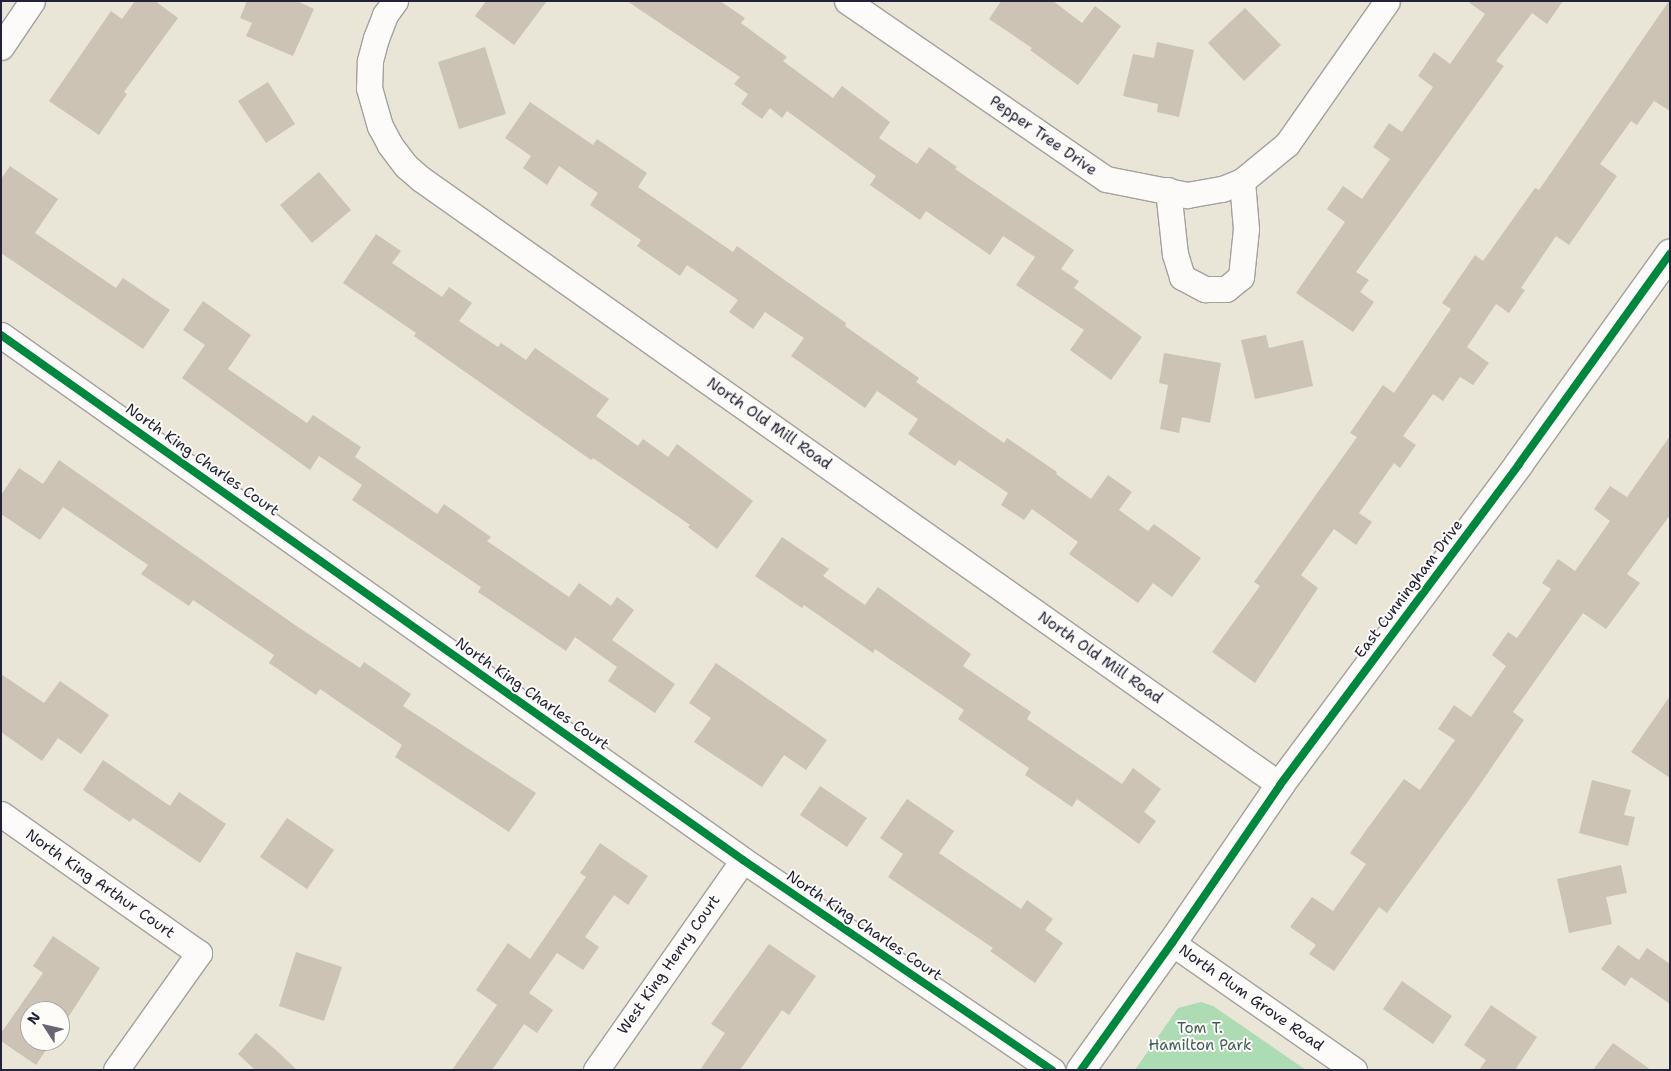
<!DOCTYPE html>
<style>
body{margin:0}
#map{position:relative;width:1671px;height:1071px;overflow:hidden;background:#e9e5d7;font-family:"Shantell Sans",sans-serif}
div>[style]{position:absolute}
.green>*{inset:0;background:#acdbb4}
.building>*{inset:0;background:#cdc3b4}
.roads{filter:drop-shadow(1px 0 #a4a19d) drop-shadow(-1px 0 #a4a19d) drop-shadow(0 1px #a4a19d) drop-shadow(0 -1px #a4a19d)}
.minor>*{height:25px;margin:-12.5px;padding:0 12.5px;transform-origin:12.5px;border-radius:12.5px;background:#fcfbf9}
.tertiary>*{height:28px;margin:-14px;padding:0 14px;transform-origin:14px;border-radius:14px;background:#fcfbf9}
.cycleway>*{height:8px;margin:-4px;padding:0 4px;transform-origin:4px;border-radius:4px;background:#00873e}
span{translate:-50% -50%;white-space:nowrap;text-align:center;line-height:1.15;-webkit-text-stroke:4px #fdfcf7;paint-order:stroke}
.street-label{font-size:15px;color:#22223b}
.park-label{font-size:15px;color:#41605b}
.frame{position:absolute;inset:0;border:2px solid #22223b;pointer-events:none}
.north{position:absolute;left:20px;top:1001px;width:50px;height:50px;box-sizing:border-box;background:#fdfcf7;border:1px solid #a5a5ac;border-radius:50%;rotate:305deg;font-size:14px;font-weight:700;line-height:20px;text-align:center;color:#22223b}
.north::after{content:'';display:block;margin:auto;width:18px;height:22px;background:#686672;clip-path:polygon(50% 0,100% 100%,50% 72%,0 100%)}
</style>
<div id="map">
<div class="green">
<div style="clip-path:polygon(1201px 1002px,1213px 1006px,1306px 1070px,1135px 1070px,1178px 1008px)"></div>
</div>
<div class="building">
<div style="clip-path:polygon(135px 1px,155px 1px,178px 18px,124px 92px,127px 94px,99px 135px,49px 101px,111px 11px,122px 19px)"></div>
<div style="clip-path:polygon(247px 1px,297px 1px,314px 9px,293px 56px,246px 36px,252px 23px,240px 18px)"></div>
<div style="clip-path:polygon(486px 1px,547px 1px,514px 45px,475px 16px)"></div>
<div style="clip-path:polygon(627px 1px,720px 1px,745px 18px,741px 23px,787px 57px,783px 61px,833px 98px,842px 86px,890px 122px,879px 138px,917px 164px,929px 147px,957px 167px,955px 169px,1074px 250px,1061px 269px,1079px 281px,1074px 288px,1142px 337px,1111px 380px,1070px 350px,1084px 330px,1016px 285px,1035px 257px,1003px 236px,990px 255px,926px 211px,920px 220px,870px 185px,876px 176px,787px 111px,782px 118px,770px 108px,762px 119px,741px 104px,748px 94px,734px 84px,740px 77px)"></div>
<div style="clip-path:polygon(1001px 1px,1053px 1px,1082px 23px,1095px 6px,1121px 26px,1078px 85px,1030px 50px,1032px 48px,989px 19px)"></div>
<div style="clip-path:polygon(1467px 1px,1563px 1px,1547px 24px,1532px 13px,1496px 61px,1504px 66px,1356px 272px,1369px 280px,1360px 292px,1374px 302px,1353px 332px,1296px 293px,1345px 222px,1327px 209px,1343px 186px,1362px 199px,1390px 159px,1373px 147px,1389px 123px,1402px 132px,1433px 87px,1418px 76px,1434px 52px,1450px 64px,1485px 14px)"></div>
<div style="clip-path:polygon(1669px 1px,1670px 111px,1654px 101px,1637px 125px,1631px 121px,1600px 164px,1617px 176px,1569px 245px,1556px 236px,1521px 288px,1525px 290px,1509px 313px,1496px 304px,1467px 347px,1489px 363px,1473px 385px,1460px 377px,1443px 401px,1433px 394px,1403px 436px,1416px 445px,1400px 468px,1394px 463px,1359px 513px,1372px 522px,1356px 545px,1334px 529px,1301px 575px,1318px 588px,1255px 683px,1212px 652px,1260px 586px,1254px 582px,1357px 437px,1350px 433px,1383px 385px,1394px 393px,1451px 309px,1442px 303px,1475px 255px,1483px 261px,1535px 188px,1539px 190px)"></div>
<div style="clip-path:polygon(1245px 8px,1281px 45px,1244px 81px,1208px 43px)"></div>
<div style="clip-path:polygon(1157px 42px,1194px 50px,1179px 117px,1157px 112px,1158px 104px,1123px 96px,1133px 54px,1154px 58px)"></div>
<div style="clip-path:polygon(485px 47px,506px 114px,459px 129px,438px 62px)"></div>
<div style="clip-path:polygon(268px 82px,295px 124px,266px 143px,238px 101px)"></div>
<div style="clip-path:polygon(530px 102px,593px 145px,597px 139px,647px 173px,638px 187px,733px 252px,737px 246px,786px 281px,846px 323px,845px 326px,919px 378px,916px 382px,1004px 443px,1007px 438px,1057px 472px,1056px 474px,1091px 499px,1108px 475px,1132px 492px,1119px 510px,1148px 531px,1154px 524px,1201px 558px,1172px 597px,1153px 583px,1138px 603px,1069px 554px,1078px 542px,1032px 509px,1024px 520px,1001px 505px,1008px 493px,959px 460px,955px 466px,908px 434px,918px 419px,877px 391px,865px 408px,791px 356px,804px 338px,765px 312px,753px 329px,729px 312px,738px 300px,687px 265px,680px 276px,637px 246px,641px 240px,590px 205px,598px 193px,559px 166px,547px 185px,523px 168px,531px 156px,505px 138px)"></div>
<div style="clip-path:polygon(10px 166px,58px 199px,35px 233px,116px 288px,123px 278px,170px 310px,143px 349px,1px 253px,1px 179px)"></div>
<div style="clip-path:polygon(319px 172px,351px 210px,312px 243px,280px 205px)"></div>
<div style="clip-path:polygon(376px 234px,401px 251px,392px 263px,442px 297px,449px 287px,472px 303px,459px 321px,498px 347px,501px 343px,526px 360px,535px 348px,609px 399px,596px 416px,638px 446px,643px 439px,668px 457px,677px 444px,753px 501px,717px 549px,688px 527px,690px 525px,593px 458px,591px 460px,451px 362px,414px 336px,416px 333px,343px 283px)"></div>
<div style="clip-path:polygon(203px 301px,251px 335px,228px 369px,307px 423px,313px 415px,361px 447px,355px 457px,437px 514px,444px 504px,491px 537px,487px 541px,569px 597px,579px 583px,611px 606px,617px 597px,634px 610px,612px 640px,675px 684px,655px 713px,608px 681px,617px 667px,575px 637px,566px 651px,478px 592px,481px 587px,352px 500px,362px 485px,319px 456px,310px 470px,182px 378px,205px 345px,183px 330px)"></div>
<div style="clip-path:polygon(1266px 335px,1269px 348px,1303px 340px,1313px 386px,1255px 399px,1241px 340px)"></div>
<div style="clip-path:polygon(1164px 353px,1221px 363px,1210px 423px,1182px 417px,1179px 433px,1160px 429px,1168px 385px,1159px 383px)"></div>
<div style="clip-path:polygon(1670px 436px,1670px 515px,1627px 574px,1640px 583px,1606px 629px,1583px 613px,1513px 712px,1524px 720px,1474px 793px,1387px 913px,1379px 907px,1334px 971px,1309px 954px,1316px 945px,1290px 927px,1312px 897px,1333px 911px,1366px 864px,1350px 853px,1367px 829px,1404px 779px,1420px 790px,1455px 740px,1438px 729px,1454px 705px,1471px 717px,1506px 666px,1492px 655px,1508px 632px,1517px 638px,1551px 589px,1542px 583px,1558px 559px,1575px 571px,1610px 521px,1594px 509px,1610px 486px,1627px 497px)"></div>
<div style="clip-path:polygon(59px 460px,295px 625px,360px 668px,364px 662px,411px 694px,403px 706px,536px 793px,509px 832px,395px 757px,402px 745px,320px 689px,316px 695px,269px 663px,274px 655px,193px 600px,189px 606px,141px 574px,148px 565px,63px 507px,40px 540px,1px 514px,1px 495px,19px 468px,43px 484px)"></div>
<div style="clip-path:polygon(782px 537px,829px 569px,823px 576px,865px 605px,878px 587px,971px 654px,963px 666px,1031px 712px,1027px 719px,1122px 784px,1133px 768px,1161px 789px,1144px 812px,1156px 821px,1139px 844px,1077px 799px,1072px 807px,1025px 775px,1029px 768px,958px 719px,964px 710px,875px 649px,873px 653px,804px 605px,802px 608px,755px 576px)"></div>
<div style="clip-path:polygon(716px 663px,827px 740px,806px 770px,784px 755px,762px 787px,694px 742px,711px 718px,689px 703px)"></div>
<div style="clip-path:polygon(1px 674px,44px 703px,60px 681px,109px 715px,81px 754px,58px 738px,42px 761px,1px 732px)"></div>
<div style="clip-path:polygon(1670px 696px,1670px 778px,1631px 752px)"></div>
<div style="clip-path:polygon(103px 760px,170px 806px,179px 792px,226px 824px,200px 863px,133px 818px,130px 822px,83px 790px)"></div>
<div style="clip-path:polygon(1592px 780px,1631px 790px,1624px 815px,1635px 817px,1628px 846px,1579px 833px)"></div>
<div style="clip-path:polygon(820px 786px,867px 818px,847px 847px,800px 815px)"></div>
<div style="clip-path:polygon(907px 799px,954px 831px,939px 853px,1021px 909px,1027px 900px,1053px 919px,1045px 930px,1063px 943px,1035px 983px,990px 951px,993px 948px,888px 877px,903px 854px,880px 838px)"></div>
<div style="clip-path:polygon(287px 818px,334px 850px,307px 889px,260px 857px)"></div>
<div style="clip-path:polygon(600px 843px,648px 876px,628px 905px,614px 895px,585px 937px,599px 947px,583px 970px,557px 953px,529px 993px,553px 1010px,537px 1033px,524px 1024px,492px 1070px,452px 1070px,497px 1005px,476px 990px,508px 943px,530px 959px,586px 877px,580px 873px)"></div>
<div style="clip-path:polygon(1621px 865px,1627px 893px,1606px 897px,1612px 924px,1569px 933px,1557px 879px)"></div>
<div style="clip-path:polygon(53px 936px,100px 968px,60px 1030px,60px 1011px,30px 1011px,30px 1041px,52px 1041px,36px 1065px,1px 1041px,1px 1033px,43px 973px,33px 966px)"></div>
<div style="clip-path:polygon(769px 944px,816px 976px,789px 1015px,782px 1010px,740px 1070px,700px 1070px,725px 1033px,711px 1024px)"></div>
<div style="clip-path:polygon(1618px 945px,1639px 960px,1647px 948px,1670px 964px,1670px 1004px,1631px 977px,1625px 986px,1601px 969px)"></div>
<div style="clip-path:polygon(296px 952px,342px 967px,324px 1021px,279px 1006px)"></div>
<div style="clip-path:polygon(1402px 981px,1452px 1016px,1433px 1044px,1383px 1009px)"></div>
<div style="clip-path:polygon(1491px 1005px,1537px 1037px,1515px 1070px,1479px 1070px,1486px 1060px,1464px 1045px)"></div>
<div style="clip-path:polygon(256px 1033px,277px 1051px,297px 1070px,255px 1070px,238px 1054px)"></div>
<div style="clip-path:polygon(1613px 1043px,1651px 1070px,1593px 1070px)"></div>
</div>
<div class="roads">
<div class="minor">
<div style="left:395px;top:1px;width:17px;rotate:126deg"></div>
<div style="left:385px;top:15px;width:25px;rotate:111deg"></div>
<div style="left:376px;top:38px;width:24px;rotate:105deg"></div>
<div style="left:370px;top:61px;width:27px;rotate:92deg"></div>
<div style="left:369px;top:88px;width:40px;rotate:74deg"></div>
<div style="left:380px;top:126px;width:21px;rotate:62deg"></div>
<div style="left:390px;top:145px;width:26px;rotate:53deg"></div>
<div style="left:406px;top:166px;width:20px;rotate:41deg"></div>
<div style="left:421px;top:179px;width:1051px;rotate:35.2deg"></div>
<div style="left:847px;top:1px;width:314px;rotate:34.5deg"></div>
<div style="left:1106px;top:179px;width:83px;rotate:11.2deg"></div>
<div style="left:1187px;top:195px;width:36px;rotate:-10deg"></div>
<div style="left:1222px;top:189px;width:22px;rotate:-22deg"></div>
<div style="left:1242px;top:181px;width:58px;rotate:-39.4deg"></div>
<div style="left:1287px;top:144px;width:174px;rotate:-55deg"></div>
<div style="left:1px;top:47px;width:55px;rotate:-56deg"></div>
<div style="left:1168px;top:190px;width:64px;rotate:83.8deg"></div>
<div style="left:1175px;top:254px;width:24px;rotate:73deg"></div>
<div style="left:1182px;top:277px;width:26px;rotate:28deg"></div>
<div style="left:1205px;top:289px;width:21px"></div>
<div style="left:1226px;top:289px;width:19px;rotate:-39deg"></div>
<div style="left:1241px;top:277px;width:48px;rotate:-84.1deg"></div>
<div style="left:1246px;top:229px;width:48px;rotate:-94.8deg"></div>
<div style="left:1px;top:335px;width:909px;rotate:35.28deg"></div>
<div style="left:743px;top:860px;width:374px;rotate:34.2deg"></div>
<div style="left:1px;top:814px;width:242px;rotate:35.1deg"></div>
<div style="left:199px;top:953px;width:143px;rotate:125.4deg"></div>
<div style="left:1172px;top:943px;width:222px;rotate:34.9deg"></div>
<div style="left:596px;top:1070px;width:256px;rotate:-55deg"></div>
</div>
<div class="tertiary">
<div style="left:1081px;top:1070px;width:156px;rotate:-54.4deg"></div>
<div style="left:1172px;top:943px;width:191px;rotate:-55.6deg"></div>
<div style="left:1280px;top:785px;width:400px;rotate:-53.3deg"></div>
<div style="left:1519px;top:464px;width:259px;rotate:-54.3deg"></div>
</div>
</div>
<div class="cycleway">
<div style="left:1px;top:335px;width:909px;rotate:35.28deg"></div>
<div style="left:743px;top:860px;width:374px;rotate:34.2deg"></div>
<div style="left:1081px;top:1070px;width:156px;rotate:-54.4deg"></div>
<div style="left:1172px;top:943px;width:191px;rotate:-55.6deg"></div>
<div style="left:1280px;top:785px;width:400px;rotate:-53.3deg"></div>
<div style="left:1519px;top:464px;width:259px;rotate:-54.3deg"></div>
</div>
<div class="street-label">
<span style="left:1043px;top:136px;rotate:35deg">Pepper Tree Drive</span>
<span style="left:769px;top:424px;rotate:35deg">North Old Mill Road</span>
<span style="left:202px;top:460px;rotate:35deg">North King Charles Court</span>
<span style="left:1409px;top:589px;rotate:-53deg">East Cunningham Drive</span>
<span style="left:1100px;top:658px;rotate:35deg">North Old Mill Road</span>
<span style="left:532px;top:694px;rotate:35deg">North King Charles Court</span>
<span style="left:100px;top:884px;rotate:35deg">North King Arthur Court</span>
<span style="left:864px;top:926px;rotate:34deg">North King Charles Court</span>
<span style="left:669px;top:965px;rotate:-55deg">West King Henry Court</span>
<span style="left:1251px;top:998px;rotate:35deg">North Plum Grove Road</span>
</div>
<div class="park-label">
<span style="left:1200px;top:1037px">Tom T.<br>Hamilton Park</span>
</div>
<div class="frame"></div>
<div class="north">N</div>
</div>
